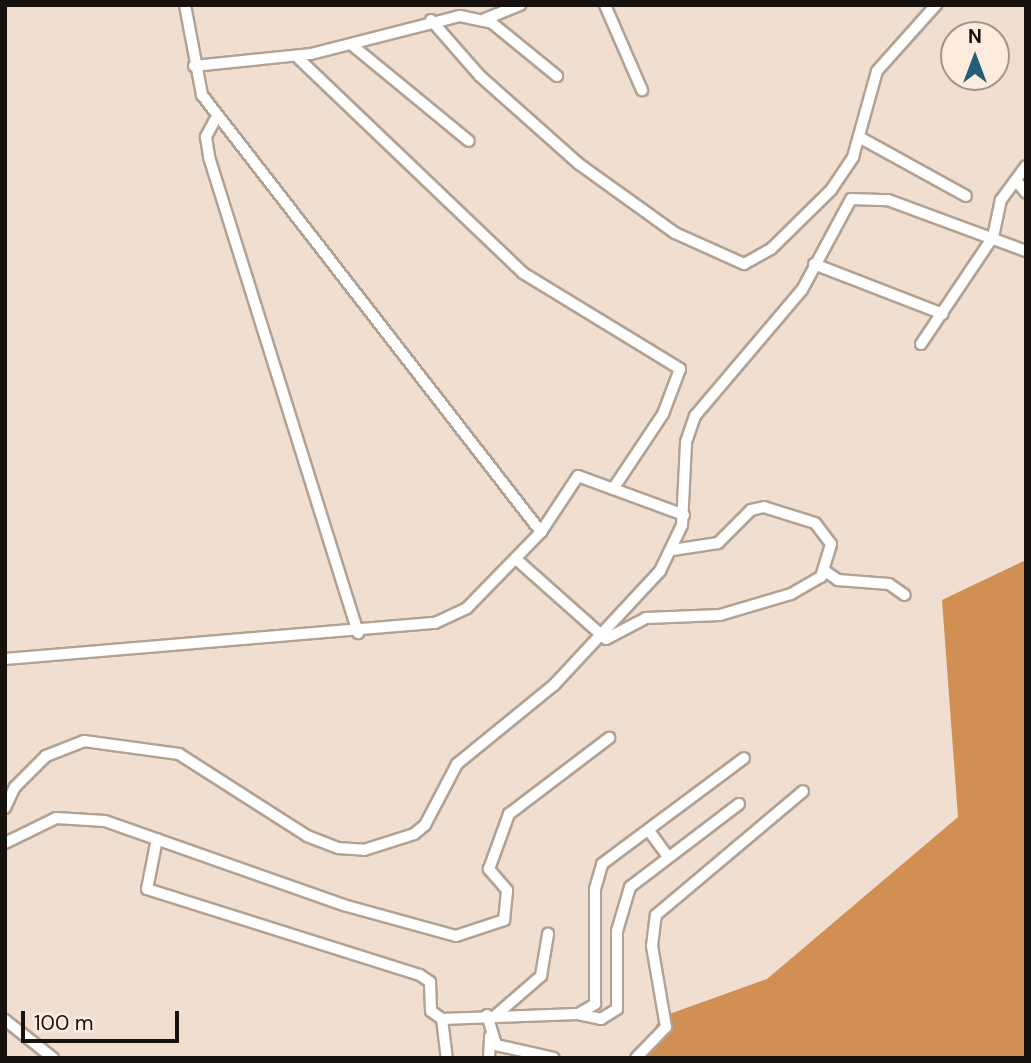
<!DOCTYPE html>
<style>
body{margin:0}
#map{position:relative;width:1031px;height:1063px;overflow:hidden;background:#f0ded0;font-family:"DM Sans",sans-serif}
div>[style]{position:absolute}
.forest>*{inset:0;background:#d18f54}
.roads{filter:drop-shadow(2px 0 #b2a294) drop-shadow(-2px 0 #b2a294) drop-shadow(0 2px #b2a294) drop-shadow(0 -2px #b2a294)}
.street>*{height:10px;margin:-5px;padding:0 5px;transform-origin:5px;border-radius:5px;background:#fff}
span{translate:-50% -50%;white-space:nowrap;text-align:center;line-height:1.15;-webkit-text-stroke:7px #fdecdd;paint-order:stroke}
.frame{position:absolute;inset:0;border:7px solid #18120e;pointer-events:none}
.north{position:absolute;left:940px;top:21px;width:70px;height:70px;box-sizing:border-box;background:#fdecdd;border:2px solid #a1958a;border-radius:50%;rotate:0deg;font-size:19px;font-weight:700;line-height:28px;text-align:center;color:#18120e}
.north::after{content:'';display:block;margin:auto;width:24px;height:32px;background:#225f76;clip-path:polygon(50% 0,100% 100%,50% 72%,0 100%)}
.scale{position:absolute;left:21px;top:1011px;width:158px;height:32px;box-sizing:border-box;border:4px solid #18120e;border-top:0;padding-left:9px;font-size:21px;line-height:24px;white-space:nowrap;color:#18120e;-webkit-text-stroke:5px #fdecdd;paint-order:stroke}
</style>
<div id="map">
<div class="forest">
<div style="clip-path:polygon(1026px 560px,1026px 1058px,637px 1058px,661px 1017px,767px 979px,958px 817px,942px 600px)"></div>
</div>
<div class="roads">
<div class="street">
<div style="left:605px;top:5px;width:93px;rotate:66.5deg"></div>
<div style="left:485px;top:19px;width:38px;rotate:-22deg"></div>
<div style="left:431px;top:20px;width:74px;rotate:48.8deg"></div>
<div style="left:480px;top:76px;width:132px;rotate:41.6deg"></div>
<div style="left:579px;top:164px;width:118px;rotate:35.7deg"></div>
<div style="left:675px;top:233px;width:76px;rotate:24.2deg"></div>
<div style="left:744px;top:264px;width:31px;rotate:-29deg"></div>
<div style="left:771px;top:249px;width:84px;rotate:-44.5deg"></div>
<div style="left:831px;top:190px;width:40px;rotate:-56deg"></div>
<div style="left:853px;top:157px;width:89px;rotate:-74.4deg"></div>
<div style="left:877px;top:71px;width:89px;rotate:-48.2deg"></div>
<div style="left:352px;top:45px;width:151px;rotate:39.4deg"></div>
<div style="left:296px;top:56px;width:314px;rotate:43.7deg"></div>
<div style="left:523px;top:273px;width:184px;rotate:31.4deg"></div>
<div style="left:680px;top:369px;width:48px;rotate:110.7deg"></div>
<div style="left:663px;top:414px;width:90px;rotate:123.7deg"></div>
<div style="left:194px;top:66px;width:118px;rotate:-5.9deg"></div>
<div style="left:311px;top:54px;width:154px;rotate:-14.3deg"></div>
<div style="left:460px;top:16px;width:33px;rotate:12deg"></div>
<div style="left:492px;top:23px;width:84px;rotate:39.2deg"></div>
<div style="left:217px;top:116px;width:24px;rotate:118deg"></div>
<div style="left:206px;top:137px;width:20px;rotate:81deg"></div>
<div style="left:209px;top:157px;width:499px;rotate:72.6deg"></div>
<div style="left:859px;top:137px;width:122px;rotate:28.9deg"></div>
<div style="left:1016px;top:180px;width:16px;rotate:52deg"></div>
<div style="left:814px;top:264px;width:138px;rotate:21.2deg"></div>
<div style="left:921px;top:344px;width:129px;rotate:-56.1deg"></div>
<div style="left:993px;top:237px;width:38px;rotate:-78deg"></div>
<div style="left:1001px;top:200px;width:42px;rotate:-53.7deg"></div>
<div style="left:541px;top:532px;width:67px;rotate:-56.5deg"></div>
<div style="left:578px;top:476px;width:113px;rotate:20.2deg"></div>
<div style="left:516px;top:559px;width:120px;rotate:41.6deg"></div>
<div style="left:606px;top:639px;width:45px;rotate:-27.7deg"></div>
<div style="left:646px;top:618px;width:74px;rotate:-2.3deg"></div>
<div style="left:720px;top:615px;width:74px;rotate:-16.5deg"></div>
<div style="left:791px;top:594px;width:34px;rotate:-30deg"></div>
<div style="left:821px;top:577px;width:34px;rotate:-73deg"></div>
<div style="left:831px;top:544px;width:26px;rotate:-127deg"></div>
<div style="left:815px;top:523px;width:53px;rotate:-162.6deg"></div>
<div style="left:764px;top:507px;width:13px;rotate:167deg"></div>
<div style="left:751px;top:510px;width:47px;rotate:135deg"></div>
<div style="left:718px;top:543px;width:46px;rotate:171.2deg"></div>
<div style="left:825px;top:571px;width:16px;rotate:35deg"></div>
<div style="left:838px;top:580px;width:51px;rotate:4.5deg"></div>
<div style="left:889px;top:584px;width:19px;rotate:35deg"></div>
<div style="left:5px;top:659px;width:432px;rotate:-4.8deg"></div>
<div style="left:435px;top:623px;width:35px;rotate:-25deg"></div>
<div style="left:467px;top:608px;width:106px;rotate:-45.8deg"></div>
<div style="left:541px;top:532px;width:553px;rotate:-127.8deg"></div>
<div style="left:202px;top:95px;width:92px;rotate:-100.7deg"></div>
<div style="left:5px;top:808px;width:23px;rotate:-65deg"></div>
<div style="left:15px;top:787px;width:44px;rotate:-45deg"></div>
<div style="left:46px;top:756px;width:41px;rotate:-21.5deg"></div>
<div style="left:84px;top:741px;width:96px;rotate:7.8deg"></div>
<div style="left:179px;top:754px;width:152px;rotate:32.6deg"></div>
<div style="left:307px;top:836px;width:33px;rotate:21deg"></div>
<div style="left:338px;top:848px;width:26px;rotate:4deg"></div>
<div style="left:364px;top:850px;width:52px;rotate:-17.7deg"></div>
<div style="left:414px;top:834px;width:14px;rotate:-39deg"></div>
<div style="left:425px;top:825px;width:69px;rotate:-62.3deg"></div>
<div style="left:457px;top:764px;width:125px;rotate:-39.2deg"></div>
<div style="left:554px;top:685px;width:156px;rotate:-47.1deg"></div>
<div style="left:660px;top:571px;width:51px;rotate:-64.4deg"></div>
<div style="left:682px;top:525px;width:83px;rotate:-87.2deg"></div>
<div style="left:686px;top:442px;width:28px;rotate:-71deg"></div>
<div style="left:695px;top:416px;width:165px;rotate:-49.7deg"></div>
<div style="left:802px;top:290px;width:103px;rotate:-61.7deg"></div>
<div style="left:851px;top:199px;width:37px;rotate:2deg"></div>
<div style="left:888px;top:200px;width:147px;rotate:20.3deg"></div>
<div style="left:650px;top:832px;width:27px;rotate:54deg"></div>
<div style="left:157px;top:839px;width:51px;rotate:101.3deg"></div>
<div style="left:147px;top:889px;width:286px;rotate:17.5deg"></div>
<div style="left:420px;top:975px;width:12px;rotate:35deg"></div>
<div style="left:430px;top:982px;width:29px;rotate:88deg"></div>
<div style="left:431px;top:1011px;width:14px;rotate:36deg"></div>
<div style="left:442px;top:1019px;width:136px;rotate:-2.1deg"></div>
<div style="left:578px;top:1014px;width:20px;rotate:-30deg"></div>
<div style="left:595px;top:1004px;width:115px;rotate:-90deg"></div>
<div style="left:595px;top:889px;width:26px;rotate:-74deg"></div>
<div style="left:602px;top:864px;width:177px;rotate:-36.7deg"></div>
<div style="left:5px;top:843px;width:57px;rotate:-26.1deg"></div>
<div style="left:56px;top:818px;width:49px;rotate:3.5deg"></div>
<div style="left:105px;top:821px;width:256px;rotate:19.4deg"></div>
<div style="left:347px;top:906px;width:113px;rotate:15.4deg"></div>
<div style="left:456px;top:936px;width:51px;rotate:-18.4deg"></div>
<div style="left:504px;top:920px;width:30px;rotate:-84deg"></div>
<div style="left:507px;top:890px;width:28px;rotate:-131deg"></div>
<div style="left:489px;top:869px;width:59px;rotate:-70deg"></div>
<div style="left:509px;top:814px;width:126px;rotate:-37.2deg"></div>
<div style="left:578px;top:1014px;width:24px;rotate:12deg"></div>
<div style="left:601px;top:1019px;width:19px;rotate:-32deg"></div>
<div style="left:617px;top:1009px;width:78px;rotate:-90deg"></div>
<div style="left:617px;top:931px;width:46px;rotate:-73.5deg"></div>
<div style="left:630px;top:887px;width:137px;rotate:-37.3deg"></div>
<div style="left:487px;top:1015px;width:31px;rotate:73deg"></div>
<div style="left:496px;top:1045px;width:59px;rotate:12.6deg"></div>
<div style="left:496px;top:1015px;width:60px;rotate:-40.9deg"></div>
<div style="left:541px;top:976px;width:43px;rotate:-80.5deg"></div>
<div style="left:442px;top:1019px;width:39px;rotate:83deg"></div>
<div style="left:5px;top:1020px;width:61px;rotate:38.4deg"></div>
<div style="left:489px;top:1058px;width:22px;rotate:-87deg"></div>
<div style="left:636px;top:1058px;width:43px;rotate:-45.9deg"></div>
<div style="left:666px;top:1027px;width:82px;rotate:-99.8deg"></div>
<div style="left:652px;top:946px;width:31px;rotate:-83deg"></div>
<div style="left:656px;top:915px;width:192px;rotate:-40.1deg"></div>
</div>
</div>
<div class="frame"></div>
<div class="north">N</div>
<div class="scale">100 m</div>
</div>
